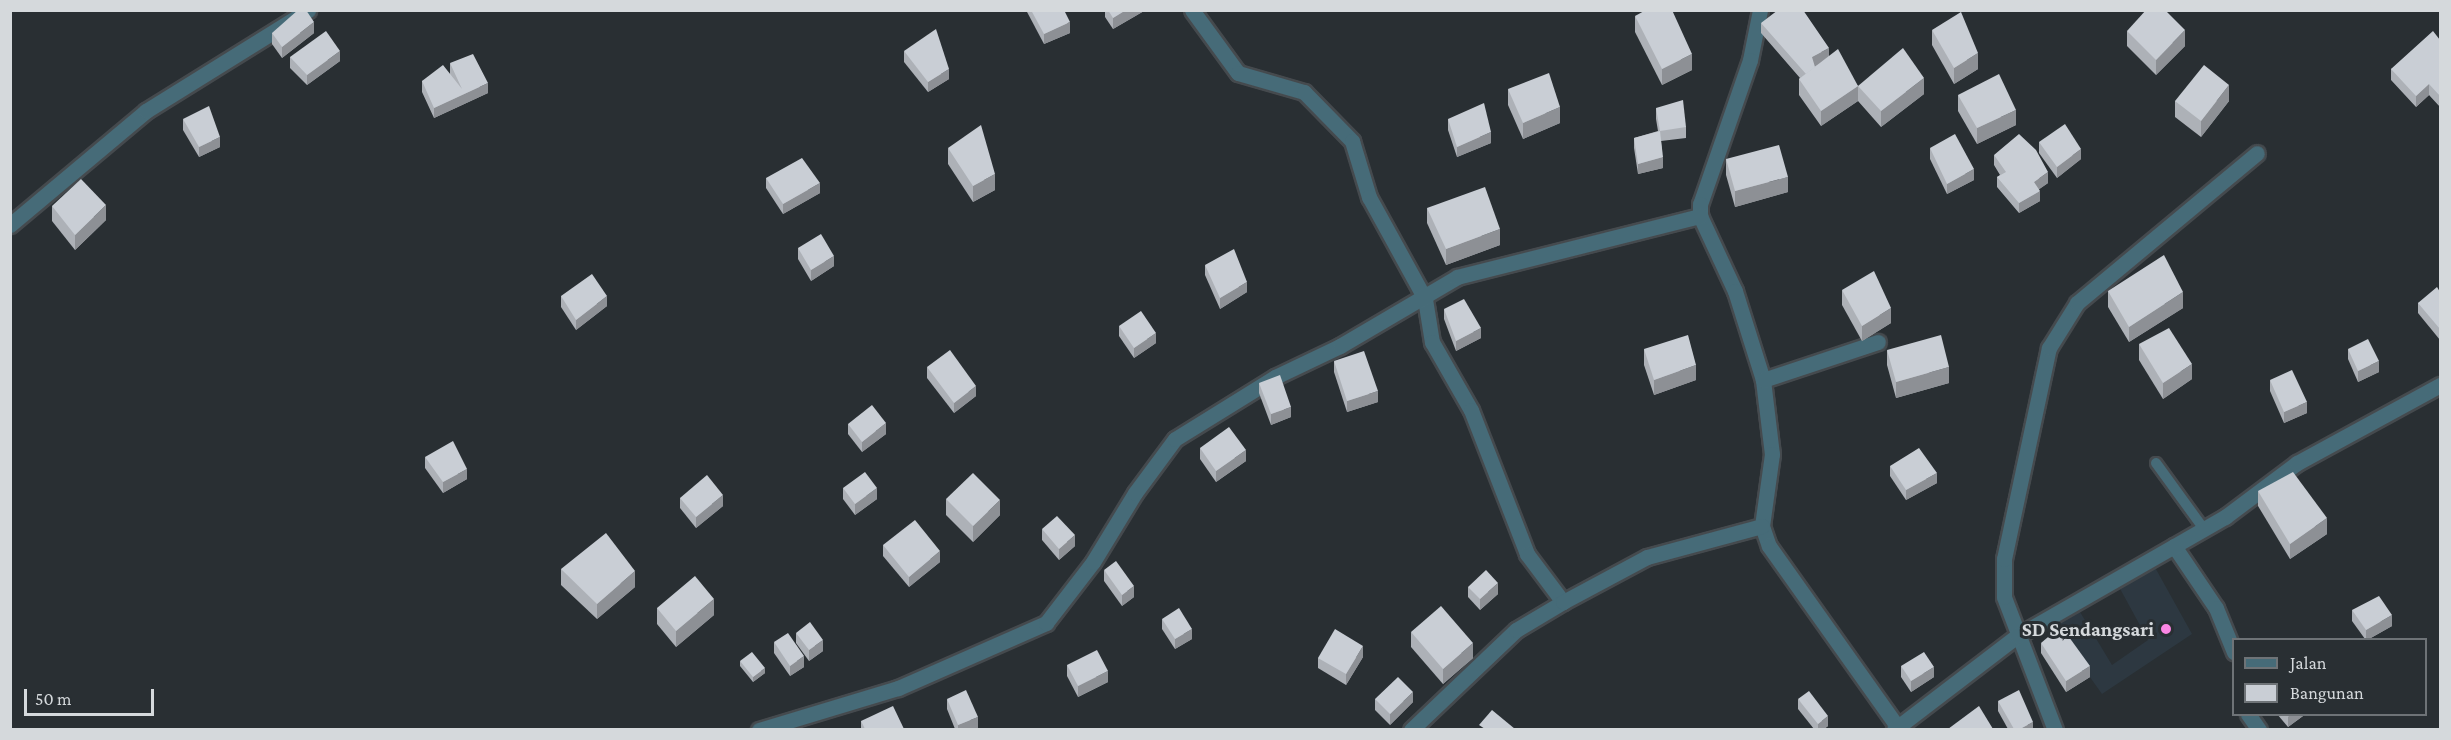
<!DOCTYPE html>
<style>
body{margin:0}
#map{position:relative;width:2451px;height:740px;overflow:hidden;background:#292f33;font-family:"Crimson Pro",serif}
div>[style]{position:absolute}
.built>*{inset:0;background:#2d3841}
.roads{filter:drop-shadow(2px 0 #454a4e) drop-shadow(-2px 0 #454a4e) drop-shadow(0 2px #454a4e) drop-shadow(0 -2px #454a4e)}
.service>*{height:10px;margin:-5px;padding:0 5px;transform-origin:5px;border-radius:5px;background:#466b78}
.minor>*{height:15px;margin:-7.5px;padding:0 7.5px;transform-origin:7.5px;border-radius:7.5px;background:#466b78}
.tertiary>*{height:15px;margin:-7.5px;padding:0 7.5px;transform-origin:7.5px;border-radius:7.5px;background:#466b78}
.wall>*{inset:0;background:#adb1b7}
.shaded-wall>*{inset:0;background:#8d9095}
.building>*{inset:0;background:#c9ced5}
.dots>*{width:16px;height:16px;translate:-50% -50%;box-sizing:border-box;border:3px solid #292f33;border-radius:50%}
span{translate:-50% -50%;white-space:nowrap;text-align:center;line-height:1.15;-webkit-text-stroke:6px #292f33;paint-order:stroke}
.poi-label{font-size:20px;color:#d5d9dc;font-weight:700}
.right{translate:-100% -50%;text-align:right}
.frame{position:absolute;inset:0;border:12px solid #d5d9dc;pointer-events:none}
.legend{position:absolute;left:2232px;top:638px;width:195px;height:78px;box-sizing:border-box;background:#292f33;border:2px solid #6e7377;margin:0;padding:8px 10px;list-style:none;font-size:18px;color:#d5d9dc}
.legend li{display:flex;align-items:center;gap:12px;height:30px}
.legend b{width:30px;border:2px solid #6e7377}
.scale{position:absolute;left:24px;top:689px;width:130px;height:27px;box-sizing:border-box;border:3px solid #d5d9dc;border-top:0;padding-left:8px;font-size:18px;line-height:21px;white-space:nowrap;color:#d5d9dc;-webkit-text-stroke:4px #292f33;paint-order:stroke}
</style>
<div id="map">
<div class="built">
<div style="clip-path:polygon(2152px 562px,2192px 634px,2102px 694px,2052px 624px,2077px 607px,2112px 665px,2148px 640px,2118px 585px)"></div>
</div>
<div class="roads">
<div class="service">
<div style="left:2156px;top:463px;width:82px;rotate:54deg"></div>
</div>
<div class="minor">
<div style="left:1192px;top:10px;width:78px;rotate:53.9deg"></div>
<div style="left:1238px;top:73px;width:69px;rotate:16.1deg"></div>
<div style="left:1304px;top:92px;width:69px;rotate:45.6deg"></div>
<div style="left:1352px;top:141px;width:59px;rotate:73.1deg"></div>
<div style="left:1369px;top:197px;width:116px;rotate:61.2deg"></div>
<div style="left:1425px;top:299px;width:44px;rotate:80.8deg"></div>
<div style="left:1432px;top:342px;width:78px;rotate:60.2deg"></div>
<div style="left:1471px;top:410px;width:155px;rotate:68.7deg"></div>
<div style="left:1527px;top:554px;width:60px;rotate:53.1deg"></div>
<div style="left:1760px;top:10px;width:51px;rotate:101.3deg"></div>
<div style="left:1750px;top:60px;width:152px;rotate:109.1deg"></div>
<div style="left:1700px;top:204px;width:12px;rotate:90deg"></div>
<div style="left:1700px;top:216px;width:83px;rotate:65deg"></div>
<div style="left:1735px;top:291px;width:93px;rotate:72.5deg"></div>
<div style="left:1763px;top:380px;width:75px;rotate:83.1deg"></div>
<div style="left:1772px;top:454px;width:73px;rotate:97.9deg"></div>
<div style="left:1762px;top:526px;width:21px;rotate:71deg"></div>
<div style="left:1769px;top:546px;width:221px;rotate:54.6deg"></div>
<div style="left:10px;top:225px;width:177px;rotate:-40deg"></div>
<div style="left:146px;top:111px;width:191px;rotate:-31.9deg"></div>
<div style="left:1763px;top:380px;width:121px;rotate:-18.3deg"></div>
<div style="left:2174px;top:546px;width:75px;rotate:55.9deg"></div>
<div style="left:2216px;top:608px;width:48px;rotate:67.8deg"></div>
<div style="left:2248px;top:714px;width:19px;rotate:55deg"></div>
<div style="left:759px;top:730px;width:145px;rotate:-16.8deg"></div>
<div style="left:898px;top:688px;width:162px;rotate:-23.7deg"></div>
<div style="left:1046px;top:623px;width:77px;rotate:-52.4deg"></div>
<div style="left:1093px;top:562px;width:81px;rotate:-58.7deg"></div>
<div style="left:1135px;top:493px;width:67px;rotate:-53.5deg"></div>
<div style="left:1175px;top:439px;width:118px;rotate:-31.8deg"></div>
<div style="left:1275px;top:377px;width:72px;rotate:-25.5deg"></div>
<div style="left:1340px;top:346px;width:136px;rotate:-30.5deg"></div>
<div style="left:1457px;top:277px;width:251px;rotate:-14.1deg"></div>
<div style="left:1411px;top:730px;width:145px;rotate:-43.6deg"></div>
<div style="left:1516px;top:630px;width:55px;rotate:-30.8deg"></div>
<div style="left:1563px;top:602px;width:95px;rotate:-28.2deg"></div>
<div style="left:1647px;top:557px;width:119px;rotate:-15.1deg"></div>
<div style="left:2055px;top:730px;width:142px;rotate:-111deg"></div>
<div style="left:2004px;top:597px;width:38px;rotate:-90deg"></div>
<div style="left:2004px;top:559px;width:216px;rotate:-78deg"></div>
<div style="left:2049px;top:348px;width:53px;rotate:-58.1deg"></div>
<div style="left:2077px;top:303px;width:234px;rotate:-39.8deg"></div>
</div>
<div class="tertiary">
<div style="left:1894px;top:730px;width:155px;rotate:-37.4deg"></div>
<div style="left:2017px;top:636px;width:240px;rotate:-29.8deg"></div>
<div style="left:2225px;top:517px;width:90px;rotate:-36.9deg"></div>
<div style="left:2297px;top:463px;width:163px;rotate:-28.6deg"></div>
</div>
</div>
<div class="wall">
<div style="clip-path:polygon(1026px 10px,1064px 10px,1070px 33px,1044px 44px)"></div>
<div style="clip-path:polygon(1105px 10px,1144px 10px,1144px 11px,1113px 29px,1105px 17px)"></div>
<div style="clip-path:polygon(1635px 16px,1692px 70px,1662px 85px,1635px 32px)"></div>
<div style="clip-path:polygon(1761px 23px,1829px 56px,1858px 86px,1924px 94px,1881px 127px,1858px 101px,1821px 126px,1799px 95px,1799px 79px,1800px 78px,1761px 33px)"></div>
<div style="clip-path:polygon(1932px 30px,1978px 69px,1954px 84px,1932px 45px)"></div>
<div style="clip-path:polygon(2127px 31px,2185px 46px,2156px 75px,2127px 46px)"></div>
<div style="clip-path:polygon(272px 33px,314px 33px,282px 58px,272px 44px)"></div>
<div style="clip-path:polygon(2440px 40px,2440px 107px,2429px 95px,2416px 107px,2391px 80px,2391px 69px)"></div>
<div style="clip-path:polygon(904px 51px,949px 79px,928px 92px,904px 62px)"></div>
<div style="clip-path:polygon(290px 57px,340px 61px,307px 85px,290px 68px)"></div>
<div style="clip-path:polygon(450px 63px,488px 93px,434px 118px,422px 92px,422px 81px,450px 74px)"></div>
<div style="clip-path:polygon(1508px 89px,1560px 123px,1523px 139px,1508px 105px)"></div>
<div style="clip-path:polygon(1958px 95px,2016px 125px,1977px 144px,1958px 111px)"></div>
<div style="clip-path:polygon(2175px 101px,2229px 101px,2201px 137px,2175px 117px)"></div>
<div style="clip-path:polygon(1656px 108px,1686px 127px,1686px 138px,1661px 141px,1663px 168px,1638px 174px,1634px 148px,1634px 138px,1658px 131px,1656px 119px)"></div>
<div style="clip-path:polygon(183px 119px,220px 147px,199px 157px,183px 130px)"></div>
<div style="clip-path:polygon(1448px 119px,1491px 143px,1457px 157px,1448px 130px)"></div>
<div style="clip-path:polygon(2039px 142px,2081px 159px,2057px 178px,2039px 153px)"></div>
<div style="clip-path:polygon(948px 148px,995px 190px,973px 202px,948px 164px)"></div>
<div style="clip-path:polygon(1930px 148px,1974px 180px,1947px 194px,1930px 159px)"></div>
<div style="clip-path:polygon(1994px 155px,2048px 183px,2039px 189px,2040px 201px,2019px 213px,1997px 187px,1997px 177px,2000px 175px,1994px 165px)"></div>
<div style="clip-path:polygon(1726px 159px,1788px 192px,1735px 207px,1726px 175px)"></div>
<div style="clip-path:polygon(766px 178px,820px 193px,783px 214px,766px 188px)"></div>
<div style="clip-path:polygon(52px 206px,106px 220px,75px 250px,52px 221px)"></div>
<div style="clip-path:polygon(1427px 208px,1500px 245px,1446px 265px,1427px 223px)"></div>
<div style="clip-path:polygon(798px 248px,834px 266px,811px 281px,798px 259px)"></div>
<div style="clip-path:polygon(1205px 265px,1247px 292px,1220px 309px,1205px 275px)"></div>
<div style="clip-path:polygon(1842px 290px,1891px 323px,1862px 341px,1842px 305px)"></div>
<div style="clip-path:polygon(2108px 291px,2183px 308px,2129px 342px,2108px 307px)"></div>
<div style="clip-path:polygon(2440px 292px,2440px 340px,2418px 313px,2418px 303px)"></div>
<div style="clip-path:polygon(561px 296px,607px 306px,576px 330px,561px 307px)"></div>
<div style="clip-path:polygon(1444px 309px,1481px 338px,1456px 351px,1444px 319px)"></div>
<div style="clip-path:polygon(1119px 326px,1156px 343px,1134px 358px,1119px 336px)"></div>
<div style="clip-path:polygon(2139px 344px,2192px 379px,2163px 399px,2139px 360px)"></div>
<div style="clip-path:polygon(1644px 349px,1696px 380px,1654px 395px,1644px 365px)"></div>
<div style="clip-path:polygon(2348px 349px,2379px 372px,2358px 382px,2348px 359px)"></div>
<div style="clip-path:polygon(1887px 350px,1949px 383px,1896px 398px,1887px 365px)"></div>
<div style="clip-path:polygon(1334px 361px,1378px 402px,1347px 412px,1334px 372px)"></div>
<div style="clip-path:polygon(927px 367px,976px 396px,954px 413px,927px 378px)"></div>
<div style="clip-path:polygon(2270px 380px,2307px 413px,2284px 423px,2270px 391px)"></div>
<div style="clip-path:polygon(1259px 383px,1291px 417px,1271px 425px,1259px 393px)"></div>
<div style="clip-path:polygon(848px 424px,886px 434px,862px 452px,848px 434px)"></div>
<div style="clip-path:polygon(1200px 448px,1246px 461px,1216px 482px,1200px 459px)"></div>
<div style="clip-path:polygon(425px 457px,467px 479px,443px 493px,425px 468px)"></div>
<div style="clip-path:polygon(1890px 466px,1937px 483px,1906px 500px,1890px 476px)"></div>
<div style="clip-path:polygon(843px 488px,877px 499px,855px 515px,843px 499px)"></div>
<div style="clip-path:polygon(2258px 491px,2327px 534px,2290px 559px,2258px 506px)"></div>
<div style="clip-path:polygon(680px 498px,723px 506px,696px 528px,680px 508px)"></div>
<div style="clip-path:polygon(946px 499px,1000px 515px,973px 542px,946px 515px)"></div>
<div style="clip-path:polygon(1042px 529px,1075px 546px,1059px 560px,1042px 540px)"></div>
<div style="clip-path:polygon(883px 545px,940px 562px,909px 587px,883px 556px)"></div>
<div style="clip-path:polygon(561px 569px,635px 587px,597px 619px,561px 585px)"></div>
<div style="clip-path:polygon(1104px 570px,1134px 597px,1122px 606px,1104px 581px)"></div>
<div style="clip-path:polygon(1468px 587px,1498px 594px,1480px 610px,1468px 597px)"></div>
<div style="clip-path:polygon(657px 608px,714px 615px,676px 647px,657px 624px)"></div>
<div style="clip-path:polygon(2352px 610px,2392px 626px,2369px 639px,2365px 639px,2352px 621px)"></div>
<div style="clip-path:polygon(1162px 619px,1192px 639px,1175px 649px,1162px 629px)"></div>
<div style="clip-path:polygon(1411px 632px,1473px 658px,1443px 684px,1411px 647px)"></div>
<div style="clip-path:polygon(796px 633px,823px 651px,809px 661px,796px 643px)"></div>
<div style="clip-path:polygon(774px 642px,804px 667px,790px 676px,774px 653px)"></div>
<div style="clip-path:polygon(2041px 643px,2090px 677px,2066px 692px,2041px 653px)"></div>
<div style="clip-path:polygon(1363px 657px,1346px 685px,1318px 668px,1318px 658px)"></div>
<div style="clip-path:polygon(740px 661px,765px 673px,753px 682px,740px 666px)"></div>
<div style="clip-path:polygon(1067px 665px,1108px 682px,1078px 697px,1067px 676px)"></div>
<div style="clip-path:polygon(1901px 666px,1934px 677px,1911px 692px,1901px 677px)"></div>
<div style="clip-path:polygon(947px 699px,978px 728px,974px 729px,955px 729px,947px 709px)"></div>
<div style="clip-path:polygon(1375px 699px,1413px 702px,1390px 725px,1375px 710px)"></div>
<div style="clip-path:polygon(1798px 699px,1828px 726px,1824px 729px,1814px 729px,1798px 709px)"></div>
<div style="clip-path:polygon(1998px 701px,2033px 729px,2008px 729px,1998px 711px)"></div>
<div style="clip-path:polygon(2277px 714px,2303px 714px,2303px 716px,2288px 727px)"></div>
<div style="clip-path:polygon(861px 721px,904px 729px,861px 729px)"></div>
</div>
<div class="shaded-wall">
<div style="clip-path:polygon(1126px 10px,1144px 11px,1113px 29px,1113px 18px)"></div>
<div style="clip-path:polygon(314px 22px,314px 33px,282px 58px,282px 47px)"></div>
<div style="clip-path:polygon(1070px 22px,1070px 33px,1044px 44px,1044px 34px)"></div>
<div style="clip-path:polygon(2185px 30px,2185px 46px,2156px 75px,2156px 60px)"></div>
<div style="clip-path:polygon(1829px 48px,1829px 59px,1812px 68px,1812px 57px)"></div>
<div style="clip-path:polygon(340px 51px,340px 61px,307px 85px,307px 75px)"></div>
<div style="clip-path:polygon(1978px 53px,1978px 69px,1954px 84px,1954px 68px)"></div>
<div style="clip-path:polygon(1692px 54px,1692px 70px,1662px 85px,1662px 69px)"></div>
<div style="clip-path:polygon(949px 69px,949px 79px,928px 92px,928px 82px)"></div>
<div style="clip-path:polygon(1924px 78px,1924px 94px,1881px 127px,1881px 111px)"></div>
<div style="clip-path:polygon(488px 83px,488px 93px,434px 118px,434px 108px)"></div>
<div style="clip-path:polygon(2429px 84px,2429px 95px,2416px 107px,2416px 96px)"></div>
<div style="clip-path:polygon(2229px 85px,2229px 101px,2201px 137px,2201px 121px)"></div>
<div style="clip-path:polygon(1858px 86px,1858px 101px,1821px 126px,1821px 111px)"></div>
<div style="clip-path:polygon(1560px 107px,1560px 123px,1523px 139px,1523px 123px)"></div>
<div style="clip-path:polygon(2016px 110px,2016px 125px,1977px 144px,1977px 128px)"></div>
<div style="clip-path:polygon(1491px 132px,1491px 143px,1457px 157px,1457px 147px)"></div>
<div style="clip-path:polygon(220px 137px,220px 147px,199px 157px,199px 147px)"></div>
<div style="clip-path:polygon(2081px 149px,2081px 159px,2057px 178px,2057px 167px)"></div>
<div style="clip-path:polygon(1663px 157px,1663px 168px,1638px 174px,1638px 164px)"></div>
<div style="clip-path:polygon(1974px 169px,1974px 180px,1947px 194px,1947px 184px)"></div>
<div style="clip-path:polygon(2048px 172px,2048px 183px,2034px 193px,2034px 182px)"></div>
<div style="clip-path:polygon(995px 174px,995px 190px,973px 202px,973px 186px)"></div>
<div style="clip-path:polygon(1788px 177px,1788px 192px,1735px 207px,1735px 191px)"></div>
<div style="clip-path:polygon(820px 183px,820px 193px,783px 214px,783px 204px)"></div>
<div style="clip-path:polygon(2040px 191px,2040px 201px,2019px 213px,2019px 203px)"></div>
<div style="clip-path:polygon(106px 205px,106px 220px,75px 250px,75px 235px)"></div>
<div style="clip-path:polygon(1500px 229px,1500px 245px,1446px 265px,1446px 249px)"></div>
<div style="clip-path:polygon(834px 256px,834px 266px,811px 281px,811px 270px)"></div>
<div style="clip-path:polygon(1247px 282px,1247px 292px,1220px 309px,1220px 298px)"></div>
<div style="clip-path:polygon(2183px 292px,2183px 308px,2129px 342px,2129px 327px)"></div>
<div style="clip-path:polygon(607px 296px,607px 306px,576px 330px,576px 320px)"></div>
<div style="clip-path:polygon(1891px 308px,1891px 323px,1862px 341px,1862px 326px)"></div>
<div style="clip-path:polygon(1481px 328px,1481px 338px,1456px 351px,1456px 341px)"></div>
<div style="clip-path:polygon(1156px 333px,1156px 343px,1134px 358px,1134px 348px)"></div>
<div style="clip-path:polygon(2379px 361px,2379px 372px,2358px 382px,2358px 371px)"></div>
<div style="clip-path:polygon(2192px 364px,2192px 379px,2163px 399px,2163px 383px)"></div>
<div style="clip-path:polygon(1696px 365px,1696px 380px,1654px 395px,1654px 380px)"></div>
<div style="clip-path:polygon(1949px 367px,1949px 383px,1896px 398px,1896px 382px)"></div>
<div style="clip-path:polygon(976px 386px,976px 396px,954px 413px,954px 403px)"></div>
<div style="clip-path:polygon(1378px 391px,1378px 402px,1347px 412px,1347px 401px)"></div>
<div style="clip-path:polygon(2307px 402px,2307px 413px,2284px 423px,2284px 412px)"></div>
<div style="clip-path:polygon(1291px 407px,1291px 417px,1271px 425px,1271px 414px)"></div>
<div style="clip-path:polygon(886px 423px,886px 434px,862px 452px,862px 442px)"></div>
<div style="clip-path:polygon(1246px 450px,1246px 461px,1216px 482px,1216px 471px)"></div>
<div style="clip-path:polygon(467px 469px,467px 479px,443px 493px,443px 482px)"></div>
<div style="clip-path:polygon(1937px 473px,1937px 483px,1906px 500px,1906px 490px)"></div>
<div style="clip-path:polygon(877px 488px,877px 499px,855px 515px,855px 504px)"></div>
<div style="clip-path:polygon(723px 495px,723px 506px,696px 528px,696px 517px)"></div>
<div style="clip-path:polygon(1000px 500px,1000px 515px,973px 542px,973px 526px)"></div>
<div style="clip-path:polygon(2327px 518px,2327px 534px,2290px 559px,2290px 544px)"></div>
<div style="clip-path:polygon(1075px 535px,1075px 546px,1059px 560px,1059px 549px)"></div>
<div style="clip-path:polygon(940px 551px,940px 562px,909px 587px,909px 577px)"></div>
<div style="clip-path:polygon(635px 571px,635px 587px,597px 619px,597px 604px)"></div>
<div style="clip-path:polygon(1498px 583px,1498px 594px,1480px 610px,1480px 599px)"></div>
<div style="clip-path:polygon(1134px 586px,1134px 597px,1122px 606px,1122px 595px)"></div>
<div style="clip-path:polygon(714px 599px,714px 615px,676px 647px,676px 631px)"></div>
<div style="clip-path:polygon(2392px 615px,2392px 626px,2369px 639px,2366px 639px,2366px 630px)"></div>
<div style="clip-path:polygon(1192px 629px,1192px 639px,1175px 649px,1175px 639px)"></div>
<div style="clip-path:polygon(823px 640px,823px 651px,809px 661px,809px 650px)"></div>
<div style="clip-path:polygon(1473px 643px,1473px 658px,1443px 684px,1443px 669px)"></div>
<div style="clip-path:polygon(1363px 646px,1363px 657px,1346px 685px,1346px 674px)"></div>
<div style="clip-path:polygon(804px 656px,804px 667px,790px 676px,790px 666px)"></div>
<div style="clip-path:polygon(2090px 666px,2090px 677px,2066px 692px,2066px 681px)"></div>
<div style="clip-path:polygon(1934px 667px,1934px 677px,1911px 692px,1911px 681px)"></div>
<div style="clip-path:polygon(765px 668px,765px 673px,753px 682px,753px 677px)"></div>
<div style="clip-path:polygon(1108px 671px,1108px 682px,1078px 697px,1078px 686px)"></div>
<div style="clip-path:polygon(1413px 692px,1413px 702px,1390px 725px,1390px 714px)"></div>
<div style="clip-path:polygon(2291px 714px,2303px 714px,2303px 716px,2288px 727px,2288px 717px)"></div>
<div style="clip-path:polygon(1828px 716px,1828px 726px,1824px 729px,1818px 729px,1818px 724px)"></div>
<div style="clip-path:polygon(978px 717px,978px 728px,974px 729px,958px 729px,958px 725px)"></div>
<div style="clip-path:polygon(2033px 722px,2033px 729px,2020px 729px)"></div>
</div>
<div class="building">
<div style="clip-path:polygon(298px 10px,306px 10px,314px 22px,282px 47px,272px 33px)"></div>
<div style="clip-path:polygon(1031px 10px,1064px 10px,1070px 22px,1044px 34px)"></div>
<div style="clip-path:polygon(1108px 10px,1126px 10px,1113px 18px)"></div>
<div style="clip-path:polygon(1646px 10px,1672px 10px,1692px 54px,1662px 69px,1635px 16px)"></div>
<div style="clip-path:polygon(1778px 10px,1803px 10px,1829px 48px,1812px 57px,1815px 67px,1806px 74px,1761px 23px)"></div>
<div style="clip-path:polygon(2146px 10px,2165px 10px,2185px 30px,2156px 60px,2127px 31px)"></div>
<div style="clip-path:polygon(1961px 12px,1978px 53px,1954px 68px,1932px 30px)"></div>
<div style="clip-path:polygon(936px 29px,949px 69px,928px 82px,904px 51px)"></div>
<div style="clip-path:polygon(326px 31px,340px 51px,307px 75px,290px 57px)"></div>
<div style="clip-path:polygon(2433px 31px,2440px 40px,2440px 96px,2429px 84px,2416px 96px,2391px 69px)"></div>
<div style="clip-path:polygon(1903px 48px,1924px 78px,1881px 111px,1858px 86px)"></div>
<div style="clip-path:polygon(1838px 49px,1858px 86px,1821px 111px,1799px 79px)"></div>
<div style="clip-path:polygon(473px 54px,488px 83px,434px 108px,422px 81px,443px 65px,462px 89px,450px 63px)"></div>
<div style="clip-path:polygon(2204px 65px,2229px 85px,2201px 121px,2175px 101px)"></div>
<div style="clip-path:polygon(1549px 73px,1560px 107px,1523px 123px,1508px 89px)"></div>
<div style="clip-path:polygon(1999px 74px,2016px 110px,1977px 128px,1958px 95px)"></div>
<div style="clip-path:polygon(1683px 100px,1686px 127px,1660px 131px,1656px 108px)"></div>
<div style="clip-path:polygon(1484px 103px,1491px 132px,1457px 147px,1448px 119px)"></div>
<div style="clip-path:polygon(209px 106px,220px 137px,199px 147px,183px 119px)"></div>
<div style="clip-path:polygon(2065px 124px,2081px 149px,2057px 167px,2039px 142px)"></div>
<div style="clip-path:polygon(981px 125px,995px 174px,973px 186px,948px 148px)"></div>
<div style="clip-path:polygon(1660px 131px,1663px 157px,1638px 164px,1634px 138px)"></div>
<div style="clip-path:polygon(1955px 134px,1974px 169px,1947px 184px,1930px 148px)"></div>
<div style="clip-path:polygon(2019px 134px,2036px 150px,2048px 172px,2034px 182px,2040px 191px,2019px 203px,1997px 177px,2006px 172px,1994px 155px)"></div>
<div style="clip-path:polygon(1779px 145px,1788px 177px,1735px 191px,1726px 159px)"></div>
<div style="clip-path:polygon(802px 158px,820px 183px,783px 204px,766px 178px)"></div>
<div style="clip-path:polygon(81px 179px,106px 205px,75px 235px,52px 206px)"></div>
<div style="clip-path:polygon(1485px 187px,1500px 229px,1446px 249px,1427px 208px)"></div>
<div style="clip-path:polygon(821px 234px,834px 256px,811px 270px,798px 248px)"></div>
<div style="clip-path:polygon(1234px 249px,1247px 282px,1220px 298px,1205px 265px)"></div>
<div style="clip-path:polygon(2164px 255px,2183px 292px,2129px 327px,2108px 291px)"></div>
<div style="clip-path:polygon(1874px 271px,1891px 308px,1862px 326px,1842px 290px)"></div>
<div style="clip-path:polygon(592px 274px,607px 296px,576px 320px,561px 296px)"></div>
<div style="clip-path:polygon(2437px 287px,2440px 292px,2440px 329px,2418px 303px)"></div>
<div style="clip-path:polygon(1464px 299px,1481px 328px,1456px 341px,1444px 309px)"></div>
<div style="clip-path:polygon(1141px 311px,1156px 333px,1134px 348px,1119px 326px)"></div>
<div style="clip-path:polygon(2169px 328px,2192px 364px,2163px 383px,2139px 344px)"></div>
<div style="clip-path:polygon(1688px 335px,1696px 365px,1654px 380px,1644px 349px)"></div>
<div style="clip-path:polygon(1941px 335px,1949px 367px,1896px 382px,1887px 350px)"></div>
<div style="clip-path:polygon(2368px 339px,2379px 361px,2358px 371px,2348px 349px)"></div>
<div style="clip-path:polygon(950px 350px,976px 386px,954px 403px,927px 367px)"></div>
<div style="clip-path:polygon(1364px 351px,1378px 391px,1347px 401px,1334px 361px)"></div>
<div style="clip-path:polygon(2292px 370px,2307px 402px,2284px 412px,2270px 380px)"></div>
<div style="clip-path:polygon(1280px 375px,1291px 407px,1271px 414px,1259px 383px)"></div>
<div style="clip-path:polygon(872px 405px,886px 423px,862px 442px,848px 424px)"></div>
<div style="clip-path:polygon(1229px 427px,1246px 450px,1216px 471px,1200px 448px)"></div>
<div style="clip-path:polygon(453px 441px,467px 469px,443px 482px,425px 457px)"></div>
<div style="clip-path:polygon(1919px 448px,1937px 473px,1906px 490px,1890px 466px)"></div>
<div style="clip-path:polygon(865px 472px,877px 488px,855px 504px,843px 488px)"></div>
<div style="clip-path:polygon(2293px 472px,2327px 518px,2290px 544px,2258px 491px)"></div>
<div style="clip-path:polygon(973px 473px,1000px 500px,973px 526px,946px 499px)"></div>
<div style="clip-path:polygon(707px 475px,723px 495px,696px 517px,680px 498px)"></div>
<div style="clip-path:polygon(1057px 516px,1075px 535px,1059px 549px,1042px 529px)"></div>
<div style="clip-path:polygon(915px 520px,940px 551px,909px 577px,883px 545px)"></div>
<div style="clip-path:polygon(606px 533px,635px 571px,597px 604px,561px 569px)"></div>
<div style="clip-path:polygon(1116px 561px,1134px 586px,1122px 595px,1104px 570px)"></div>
<div style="clip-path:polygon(1486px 570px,1498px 583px,1480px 599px,1468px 587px)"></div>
<div style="clip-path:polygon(695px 576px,714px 599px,676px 631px,657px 608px)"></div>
<div style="clip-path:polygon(2379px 596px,2392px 615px,2366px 630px,2352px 610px)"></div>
<div style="clip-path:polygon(1441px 606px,1473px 643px,1443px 669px,1411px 632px)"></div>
<div style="clip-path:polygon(1179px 608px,1192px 629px,1175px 639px,1162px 619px)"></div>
<div style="clip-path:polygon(810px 622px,823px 640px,809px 650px,796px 633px)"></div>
<div style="clip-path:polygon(2061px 626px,2090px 666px,2066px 681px,2041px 643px)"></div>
<div style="clip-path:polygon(1335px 629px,1363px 646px,1346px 674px,1318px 658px)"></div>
<div style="clip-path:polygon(788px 633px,804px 656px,790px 666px,774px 642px)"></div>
<div style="clip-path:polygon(1097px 650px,1108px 671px,1078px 686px,1067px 665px)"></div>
<div style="clip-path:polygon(752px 652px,765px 668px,753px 677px,740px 661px)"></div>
<div style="clip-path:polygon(1924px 652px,1934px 667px,1911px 681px,1901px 666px)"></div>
<div style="clip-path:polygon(1398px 677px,1413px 692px,1390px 714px,1375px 699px)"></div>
<div style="clip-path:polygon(966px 690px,978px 717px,958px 725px,947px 699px)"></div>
<div style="clip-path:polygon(2019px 690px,2033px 722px,2020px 729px,2014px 729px,1998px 701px)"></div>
<div style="clip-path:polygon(1809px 691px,1828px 716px,1818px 724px,1798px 699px)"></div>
<div style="clip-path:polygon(893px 706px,904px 729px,865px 729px,861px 721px)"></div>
<div style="clip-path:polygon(1979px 706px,1993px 729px,1948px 729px)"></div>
<div style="clip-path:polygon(1492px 710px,1515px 729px,1485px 729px,1479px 725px)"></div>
</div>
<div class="dots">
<div style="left:2166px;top:629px;background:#fb86e4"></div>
</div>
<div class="poi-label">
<span class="right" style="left:2154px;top:629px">SD Sendangsari</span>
</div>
<div class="frame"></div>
<ul class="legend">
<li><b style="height:8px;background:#466b78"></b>Jalan</li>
<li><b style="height:16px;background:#c9ced5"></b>Bangunan</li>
</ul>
<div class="scale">50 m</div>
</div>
